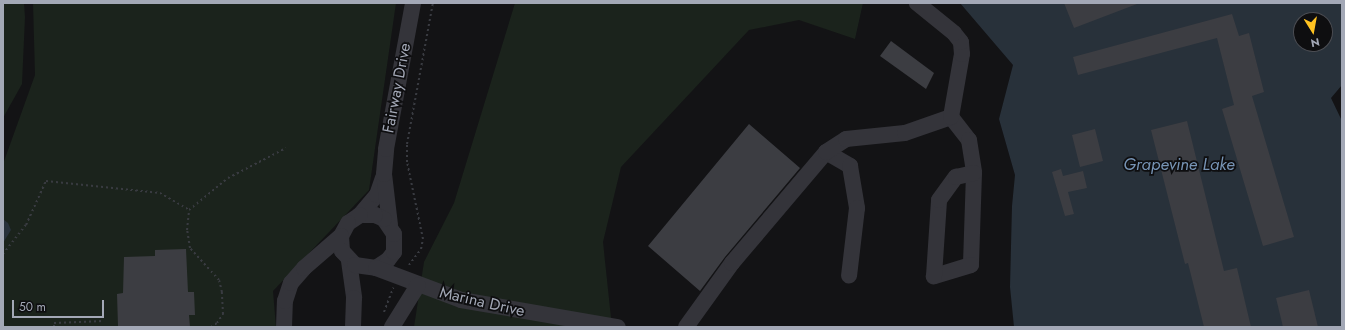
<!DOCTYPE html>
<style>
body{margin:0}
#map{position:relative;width:1345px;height:330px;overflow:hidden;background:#131315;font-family:Jost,sans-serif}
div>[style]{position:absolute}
.green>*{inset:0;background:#1b231c}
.water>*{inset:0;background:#28313a}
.building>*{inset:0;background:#3c3d42}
.path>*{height:2px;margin-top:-1px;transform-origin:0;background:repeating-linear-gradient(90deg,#393b41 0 2px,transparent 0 5px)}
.minor>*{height:16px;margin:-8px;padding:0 8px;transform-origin:8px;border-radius:8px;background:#34343a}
span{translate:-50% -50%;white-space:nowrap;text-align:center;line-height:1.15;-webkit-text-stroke:3.5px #0e0e10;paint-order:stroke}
.street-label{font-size:16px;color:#a3a8b6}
.water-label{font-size:17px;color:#7794b5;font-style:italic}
.frame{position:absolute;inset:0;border:4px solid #a3a8b6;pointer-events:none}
.north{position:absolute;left:1293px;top:12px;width:40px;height:40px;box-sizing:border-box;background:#0e0e10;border:1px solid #4a4c52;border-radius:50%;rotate:169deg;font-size:11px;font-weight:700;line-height:16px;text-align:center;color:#a3a8b6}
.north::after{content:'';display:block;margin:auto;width:14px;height:18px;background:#ffc221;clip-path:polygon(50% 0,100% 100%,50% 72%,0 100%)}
.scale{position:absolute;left:12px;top:300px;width:92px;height:18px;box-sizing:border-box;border:2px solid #a3a8b6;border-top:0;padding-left:5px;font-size:12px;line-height:14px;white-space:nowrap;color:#a3a8b6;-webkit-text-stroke:3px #0e0e10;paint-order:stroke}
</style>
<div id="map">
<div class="green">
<div style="clip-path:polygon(3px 3px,24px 3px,25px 17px,22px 84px,3px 118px)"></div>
<div style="clip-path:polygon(33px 3px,396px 3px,369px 190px,273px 291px,276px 327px,3px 327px,3px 164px,35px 75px)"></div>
<div style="clip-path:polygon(515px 3px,863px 3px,855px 39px,799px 20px,749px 30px,621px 167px,603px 242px,612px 327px,414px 327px,424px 262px,454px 203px)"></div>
</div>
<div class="water">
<div style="clip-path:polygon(evenodd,960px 3px,1342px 3px,1342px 85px,1331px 98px,1342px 121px,1342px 327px,1014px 327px,1010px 287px,1012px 206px,1015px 175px,999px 119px,1013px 65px,960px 3px,1301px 20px,1325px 20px,1325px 44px,1301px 44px,1301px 20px)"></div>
<div style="clip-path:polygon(3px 219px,8px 223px,11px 230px,3px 243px)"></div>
</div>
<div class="building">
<div style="clip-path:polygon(1064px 3px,1137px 3px,1137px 4px,1074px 28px)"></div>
<div style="clip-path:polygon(1232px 14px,1239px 36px,1249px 33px,1264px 92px,1252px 96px,1294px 237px,1263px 246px,1222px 109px,1234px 105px,1217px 38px,1078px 75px,1073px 57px)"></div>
<div style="clip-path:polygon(891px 41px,934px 73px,926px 89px,880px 56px)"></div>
<div style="clip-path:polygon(1187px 121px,1224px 271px,1237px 268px,1251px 327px,1204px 327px,1188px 263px,1185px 264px,1151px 130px)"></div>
<div style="clip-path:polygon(749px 124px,800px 168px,725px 257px,700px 291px,648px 246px)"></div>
<div style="clip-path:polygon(1095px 129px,1103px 161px,1080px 167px,1072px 135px)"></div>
<div style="clip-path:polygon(1061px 169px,1063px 176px,1083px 171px,1087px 188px,1068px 192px,1074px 214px,1065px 216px,1052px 172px)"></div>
<div style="clip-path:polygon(186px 249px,188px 292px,194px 292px,195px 315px,189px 315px,190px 327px,118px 326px,117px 294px,123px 293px,124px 257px,155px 256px,155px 250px)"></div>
<div style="clip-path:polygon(1309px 290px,1318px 327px,1283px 327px,1276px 298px)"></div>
</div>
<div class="path">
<div style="left:3px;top:254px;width:37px;rotate:-52deg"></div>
<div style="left:26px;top:225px;width:48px;rotate:-65.6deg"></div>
<div style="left:46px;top:181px;width:115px;rotate:6deg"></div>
<div style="left:160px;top:193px;width:34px;rotate:30deg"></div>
<div style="left:409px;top:265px;width:20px;rotate:-53deg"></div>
<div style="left:421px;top:249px;width:10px;rotate:-79deg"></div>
<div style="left:423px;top:239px;width:79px;rotate:-101.7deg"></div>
<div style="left:407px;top:162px;width:18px;rotate:-90deg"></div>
<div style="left:407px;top:144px;width:143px;rotate:-79.6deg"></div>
<div style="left:384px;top:312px;width:26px;rotate:-69deg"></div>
<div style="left:54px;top:327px;width:4px;rotate:-90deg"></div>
<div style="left:54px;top:323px;width:50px;rotate:-2.3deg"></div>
<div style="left:211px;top:327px;width:7px;rotate:-34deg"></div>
<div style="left:217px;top:323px;width:11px;rotate:-56deg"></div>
<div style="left:223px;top:314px;width:22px;rotate:-93deg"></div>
<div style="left:222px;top:292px;width:12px;rotate:-104deg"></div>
<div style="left:219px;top:280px;width:43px;rotate:-132.2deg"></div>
<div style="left:190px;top:248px;width:18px;rotate:-99deg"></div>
<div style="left:187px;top:230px;width:20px;rotate:-84deg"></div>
<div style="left:189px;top:210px;width:50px;rotate:-39.4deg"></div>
<div style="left:228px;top:178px;width:65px;rotate:-27.3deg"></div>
</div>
<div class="minor">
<div style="left:951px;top:117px;width:29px;rotate:52deg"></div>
<div style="left:969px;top:140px;width:33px;rotate:81deg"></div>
<div style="left:974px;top:173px;width:92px;rotate:91.9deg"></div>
<div style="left:971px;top:265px;width:39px;rotate:163deg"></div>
<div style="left:934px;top:276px;width:76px;rotate:-86.2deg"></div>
<div style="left:939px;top:200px;width:29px;rotate:-54deg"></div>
<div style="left:956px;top:177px;width:18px;rotate:-13deg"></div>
<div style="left:826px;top:152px;width:28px;rotate:30deg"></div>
<div style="left:850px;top:166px;width:43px;rotate:80.5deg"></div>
<div style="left:857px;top:208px;width:68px;rotate:96.7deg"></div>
<div style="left:360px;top:215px;width:26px;rotate:-50deg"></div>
<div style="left:377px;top:195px;width:18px;rotate:-71deg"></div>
<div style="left:390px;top:225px;width:51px;rotate:-96.7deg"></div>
<div style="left:384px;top:174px;width:25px;rotate:-85deg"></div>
<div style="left:386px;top:149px;width:148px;rotate:-79.5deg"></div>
<div style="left:349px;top:261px;width:37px;rotate:82deg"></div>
<div style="left:354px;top:298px;width:29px;rotate:92deg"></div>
<div style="left:376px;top:268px;width:14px;rotate:-34deg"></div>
<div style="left:388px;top:260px;width:10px;rotate:-53deg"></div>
<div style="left:394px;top:252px;width:18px;rotate:-90deg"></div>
<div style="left:394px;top:234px;width:18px;rotate:-124deg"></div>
<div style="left:384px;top:219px;width:10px;rotate:-156deg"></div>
<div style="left:375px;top:215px;width:15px;rotate:180deg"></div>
<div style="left:360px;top:215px;width:14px;rotate:146deg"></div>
<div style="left:348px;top:223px;width:15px;rotate:118deg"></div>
<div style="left:341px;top:236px;width:15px;rotate:86deg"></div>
<div style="left:342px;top:251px;width:19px;rotate:47deg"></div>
<div style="left:355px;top:265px;width:21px;rotate:8deg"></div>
<div style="left:376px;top:268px;width:91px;rotate:20.6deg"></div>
<div style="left:461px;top:300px;width:159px;rotate:9.8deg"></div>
<div style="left:284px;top:327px;width:26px;rotate:-88deg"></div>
<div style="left:285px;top:301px;width:19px;rotate:-72deg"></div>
<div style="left:291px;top:283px;width:20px;rotate:-49deg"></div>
<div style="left:304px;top:268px;width:49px;rotate:-40.9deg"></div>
<div style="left:392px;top:327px;width:49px;rotate:-58.2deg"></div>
<div style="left:686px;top:327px;width:79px;rotate:-54.3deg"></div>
<div style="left:732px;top:263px;width:145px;rotate:-49.7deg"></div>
<div style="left:826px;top:152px;width:24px;rotate:-33deg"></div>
<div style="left:846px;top:139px;width:59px;rotate:-5.8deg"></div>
<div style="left:905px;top:133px;width:49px;rotate:-19.2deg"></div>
<div style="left:951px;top:117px;width:64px;rotate:-80.1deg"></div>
<div style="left:962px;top:54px;width:12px;rotate:-95deg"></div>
<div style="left:961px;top:42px;width:11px;rotate:-128deg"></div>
<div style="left:954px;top:33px;width:48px;rotate:-141deg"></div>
</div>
<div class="street-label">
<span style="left:397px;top:88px;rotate:-79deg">Fairway Drive</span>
<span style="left:482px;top:302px;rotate:13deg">Marina Drive</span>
</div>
<div class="water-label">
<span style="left:1179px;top:165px">Grapevine Lake</span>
</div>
<div class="frame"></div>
<div class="north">N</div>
<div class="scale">50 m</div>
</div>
